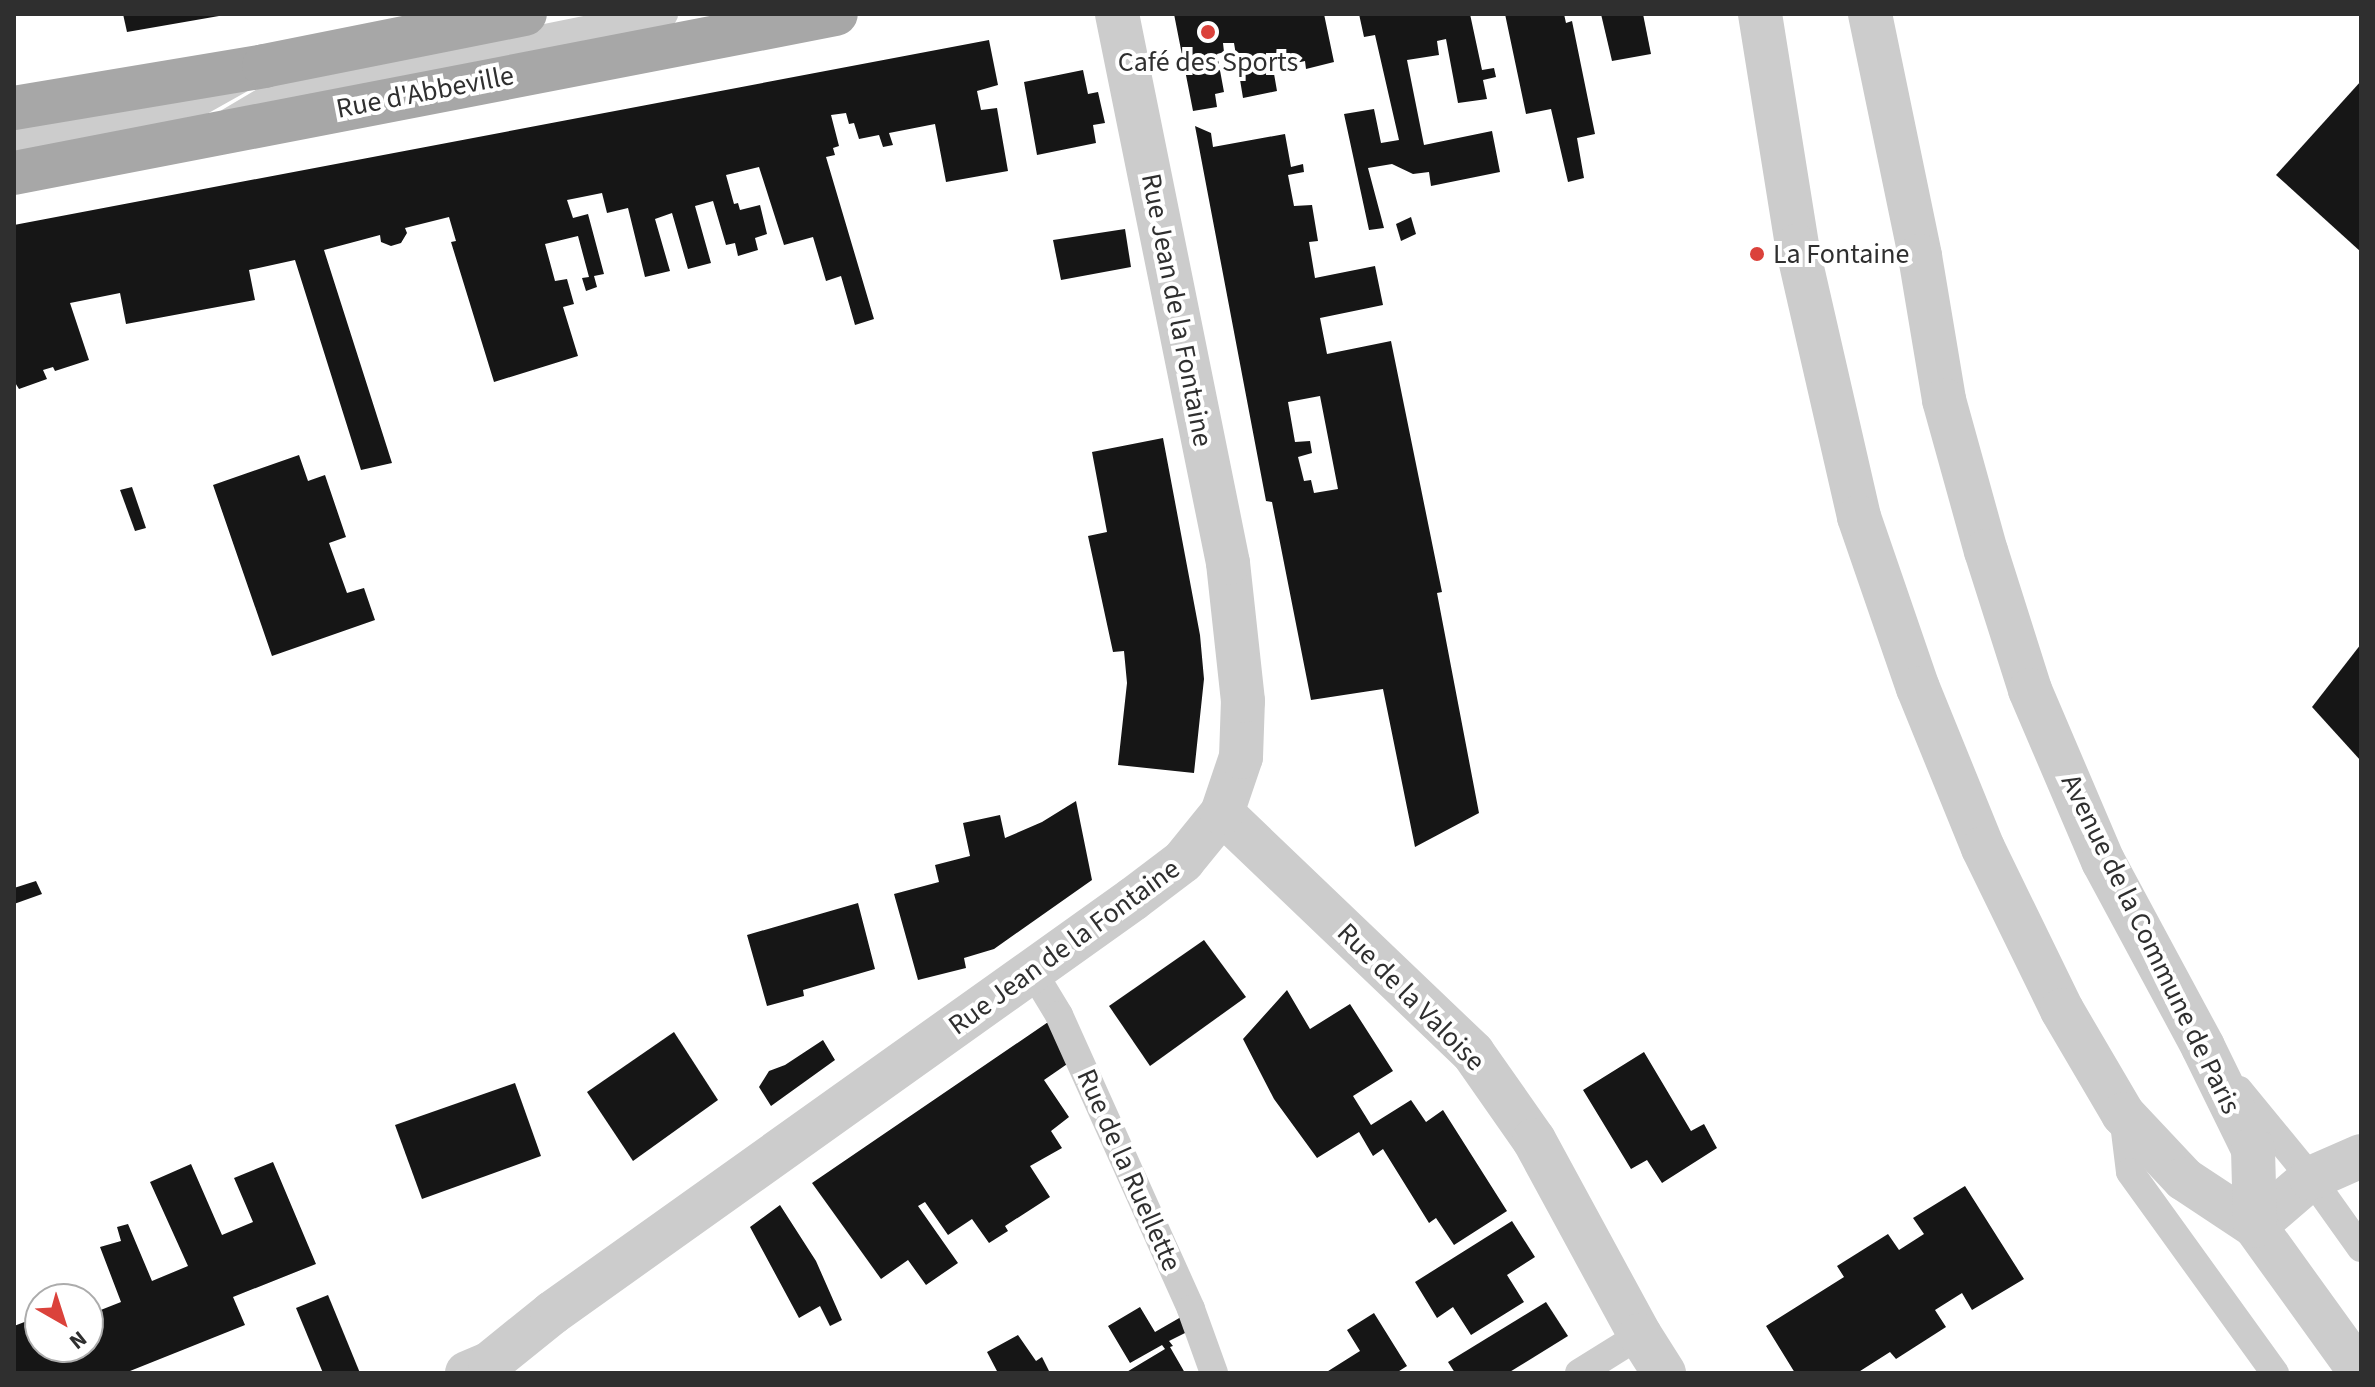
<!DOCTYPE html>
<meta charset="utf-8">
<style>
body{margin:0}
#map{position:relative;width:2375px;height:1387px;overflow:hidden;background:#fff;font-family:"Source Sans 3",sans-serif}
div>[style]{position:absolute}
.building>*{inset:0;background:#161616}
.service>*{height:28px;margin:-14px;padding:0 14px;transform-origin:14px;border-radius:14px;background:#ccc}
.minor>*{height:44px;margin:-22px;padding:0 22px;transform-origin:22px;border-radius:22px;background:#ccc}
.tertiary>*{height:44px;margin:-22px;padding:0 22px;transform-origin:22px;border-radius:22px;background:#ccc}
.primary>*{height:44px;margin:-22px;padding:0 22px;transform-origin:22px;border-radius:22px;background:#a7a7a7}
.dots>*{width:22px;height:22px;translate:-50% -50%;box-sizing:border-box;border:4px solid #fff;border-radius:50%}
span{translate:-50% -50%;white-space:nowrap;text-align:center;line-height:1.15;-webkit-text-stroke:8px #fff;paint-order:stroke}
.poi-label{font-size:28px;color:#2f2f2f}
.left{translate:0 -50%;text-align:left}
.street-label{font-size:28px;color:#2f2f2f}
.frame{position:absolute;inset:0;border:16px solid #2f2f2f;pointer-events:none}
.north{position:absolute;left:24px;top:1283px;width:80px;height:80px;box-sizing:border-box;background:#fff;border:2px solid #acacac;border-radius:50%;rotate:141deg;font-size:22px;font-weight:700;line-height:32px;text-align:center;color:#2f2f2f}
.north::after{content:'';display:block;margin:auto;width:28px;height:36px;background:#db423b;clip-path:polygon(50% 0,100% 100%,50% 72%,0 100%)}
</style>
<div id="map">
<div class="building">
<div style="clip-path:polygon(123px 14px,219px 14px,219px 16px,127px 32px)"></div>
<div style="clip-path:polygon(1174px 14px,1324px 14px,1334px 62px,1306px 69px,1305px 61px,1273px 68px,1277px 91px,1243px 98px,1234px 43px,1223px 43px,1224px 52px,1217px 54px,1224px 92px,1215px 94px,1217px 107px,1193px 111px)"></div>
<div style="clip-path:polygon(1359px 14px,1470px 14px,1482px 70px,1494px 68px,1496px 77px,1483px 80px,1487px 99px,1458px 103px,1446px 39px,1437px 41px,1439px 55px,1407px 60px,1424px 145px,1492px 131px,1500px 172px,1431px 186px,1429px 172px,1413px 174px,1392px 164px,1368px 168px,1384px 228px,1369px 230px,1344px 114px,1374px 109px,1381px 143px,1399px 140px,1375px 35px,1364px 37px)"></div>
<div style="clip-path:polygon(1505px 14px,1564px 14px,1566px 23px,1572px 21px,1595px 134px,1577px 138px,1584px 178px,1568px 182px,1551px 109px,1526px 114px)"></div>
<div style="clip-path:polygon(1601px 14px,1643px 14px,1651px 54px,1612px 61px)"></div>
<div style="clip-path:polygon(989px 40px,998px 85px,977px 91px,981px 110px,997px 108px,1008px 171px,946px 182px,935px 124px,889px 133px,893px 145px,883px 147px,879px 135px,859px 139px,854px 123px,849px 124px,846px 113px,831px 115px,839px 146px,833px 148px,835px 155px,826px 157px,874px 319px,855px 325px,841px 276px,826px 281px,813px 237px,784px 245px,759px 167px,726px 175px,734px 204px,738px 203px,740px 210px,760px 205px,767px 234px,755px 238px,758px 250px,738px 256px,735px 243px,726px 245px,713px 201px,695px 206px,711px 263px,688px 269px,672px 213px,655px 219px,670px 271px,645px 277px,628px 208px,607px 213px,602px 193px,567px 200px,573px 218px,588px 214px,604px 274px,594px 276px,597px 287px,586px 291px,582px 278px,589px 277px,578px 236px,545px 244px,555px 281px,567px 279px,574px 304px,563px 307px,578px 356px,494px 382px,451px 242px,456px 241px,449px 217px,405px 228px,407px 233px,401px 243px,391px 246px,381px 242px,380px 235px,324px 250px,392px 463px,361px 470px,295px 260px,249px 270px,255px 300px,126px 324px,120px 293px,70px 303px,89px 360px,55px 371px,53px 367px,43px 370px,47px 379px,19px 389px,14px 381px,14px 225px)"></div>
<div style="clip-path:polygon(1083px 70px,1088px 94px,1098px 92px,1105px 123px,1093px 125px,1096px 143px,1037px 155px,1024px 82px)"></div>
<div style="clip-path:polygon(2361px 81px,2361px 252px,2276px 175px)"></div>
<div style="clip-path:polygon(evenodd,1195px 126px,1211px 133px,1213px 147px,1285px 134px,1291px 167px,1303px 164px,1304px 172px,1288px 175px,1294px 206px,1312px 205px,1318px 241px,1309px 242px,1315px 278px,1375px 266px,1383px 305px,1320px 318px,1327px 354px,1391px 341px,1442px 592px,1437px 593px,1479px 813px,1415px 847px,1383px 689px,1311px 700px,1272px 502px,1266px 501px,1195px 126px,1320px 396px,1338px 489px,1314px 493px,1311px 480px,1304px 481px,1298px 457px,1312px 453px,1310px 441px,1295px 442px,1288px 402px,1320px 396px)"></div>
<div style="clip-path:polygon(1411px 217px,1416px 234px,1401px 241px,1396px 224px)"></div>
<div style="clip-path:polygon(1125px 229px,1131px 267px,1061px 280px,1053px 240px)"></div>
<div style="clip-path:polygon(1163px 438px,1200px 635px,1204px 679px,1194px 773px,1118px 765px,1127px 683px,1124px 651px,1113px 652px,1088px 536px,1107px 532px,1092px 452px)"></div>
<div style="clip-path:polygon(299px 455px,308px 481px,325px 475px,346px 537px,329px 543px,347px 593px,364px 588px,375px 620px,272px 656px,213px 485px)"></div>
<div style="clip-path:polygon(132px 487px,146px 528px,135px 531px,120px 490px)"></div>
<div style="clip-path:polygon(2361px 644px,2361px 761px,2312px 707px)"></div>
<div style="clip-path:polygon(1076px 801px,1092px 880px,994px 949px,964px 958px,966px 968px,918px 980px,894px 894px,939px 882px,935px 865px,970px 856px,963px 823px,1000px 815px,1005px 838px,1042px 822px)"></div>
<div style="clip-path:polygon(36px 881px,42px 894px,14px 904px,14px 888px)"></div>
<div style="clip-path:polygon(858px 903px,875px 969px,803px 990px,804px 996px,767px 1006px,747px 935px)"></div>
<div style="clip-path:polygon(1204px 940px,1246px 997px,1150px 1066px,1109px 1006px)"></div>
<div style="clip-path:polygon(1287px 990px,1310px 1029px,1350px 1004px,1393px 1071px,1353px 1096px,1371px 1125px,1411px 1100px,1426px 1122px,1443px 1110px,1507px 1211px,1454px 1245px,1436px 1218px,1429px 1223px,1383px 1149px,1373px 1156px,1359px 1132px,1317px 1158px,1274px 1099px,1243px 1039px)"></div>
<div style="clip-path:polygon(1054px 1018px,1073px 1060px,1044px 1080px,1069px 1117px,1051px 1131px,1062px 1148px,1030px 1166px,1050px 1197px,1005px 1226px,1008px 1231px,989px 1243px,972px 1219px,948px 1235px,925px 1202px,918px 1206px,958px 1263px,926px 1285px,908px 1260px,881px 1279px,812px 1183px)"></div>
<div style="clip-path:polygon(674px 1032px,718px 1100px,633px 1161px,587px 1092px)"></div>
<div style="clip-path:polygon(823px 1040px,835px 1060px,771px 1106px,759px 1087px,769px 1071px,785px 1065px)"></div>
<div style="clip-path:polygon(1644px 1052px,1691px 1131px,1704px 1124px,1717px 1148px,1662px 1183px,1647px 1160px,1631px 1169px,1583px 1090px)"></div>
<div style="clip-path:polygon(515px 1083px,541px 1156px,422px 1199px,395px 1125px)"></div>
<div style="clip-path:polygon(273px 1162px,316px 1264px,233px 1297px,245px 1325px,125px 1373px,14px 1373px,14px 1326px,40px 1316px,40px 1347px,88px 1347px,88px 1315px,121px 1302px,100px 1247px,121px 1241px,117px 1227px,128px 1224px,152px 1281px,188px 1266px,150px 1182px,191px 1164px,222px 1235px,253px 1222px,234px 1178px)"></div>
<div style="clip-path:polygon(1965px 1186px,2024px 1279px,1972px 1310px,1962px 1293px,1935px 1310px,1946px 1327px,1896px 1359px,1890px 1352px,1857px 1373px,1795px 1373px,1766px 1326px,1844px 1277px,1837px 1266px,1888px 1234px,1899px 1250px,1924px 1234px,1913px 1218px)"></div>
<div style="clip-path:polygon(780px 1205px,816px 1261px,842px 1320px,830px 1326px,820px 1306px,799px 1318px,750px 1227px)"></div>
<div style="clip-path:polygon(1512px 1221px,1535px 1257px,1507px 1275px,1524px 1302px,1471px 1335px,1453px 1307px,1437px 1318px,1415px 1282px)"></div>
<div style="clip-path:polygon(328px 1295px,360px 1373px,323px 1373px,296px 1308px)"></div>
<div style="clip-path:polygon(1546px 1302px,1568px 1336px,1508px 1373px,1455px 1373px,1448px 1362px)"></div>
<div style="clip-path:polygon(1140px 1307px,1155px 1332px,1181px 1317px,1187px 1332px,1169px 1341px,1173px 1346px,1170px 1347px,1185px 1373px,1125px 1373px,1165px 1349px,1162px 1345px,1130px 1363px,1108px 1326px)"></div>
<div style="clip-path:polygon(1374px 1313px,1407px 1366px,1396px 1373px,1325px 1373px,1360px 1351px,1347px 1330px)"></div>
<div style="clip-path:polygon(1018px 1335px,1036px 1361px,1042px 1357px,1050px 1373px,998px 1373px,987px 1352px)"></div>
</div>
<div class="service">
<div style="left:229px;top:122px;width:59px;rotate:-30.5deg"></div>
<div style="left:280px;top:92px;width:392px;rotate:-11.5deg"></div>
<div style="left:14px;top:141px;width:186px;rotate:-11.5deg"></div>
<div style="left:196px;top:104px;width:49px;rotate:-29.2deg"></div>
<div style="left:1033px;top:972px;width:50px;rotate:58.8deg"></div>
<div style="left:1059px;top:1015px;width:322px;rotate:65.8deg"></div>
<div style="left:1191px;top:1309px;width:68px;rotate:70.2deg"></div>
<div style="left:2239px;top:1090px;width:114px;rotate:50.7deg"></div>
<div style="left:2311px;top:1178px;width:86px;rotate:54.5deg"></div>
<div style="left:2123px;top:1115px;width:57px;rotate:83deg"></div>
<div style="left:2130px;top:1172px;width:248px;rotate:54.2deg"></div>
<div style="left:1579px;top:1373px;width:72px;rotate:-31.9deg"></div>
</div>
<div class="minor">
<div style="left:1222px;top:813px;width:347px;rotate:43.7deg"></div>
<div style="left:1473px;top:1053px;width:106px;rotate:55deg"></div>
<div style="left:1534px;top:1140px;width:222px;rotate:61.5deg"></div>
<div style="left:1640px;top:1335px;width:45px;rotate:57.7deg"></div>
<div style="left:2255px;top:1226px;width:74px;rotate:-40.6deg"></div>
<div style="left:2311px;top:1178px;width:55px;rotate:-23.7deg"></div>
<div style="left:467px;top:1373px;width:25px;rotate:-23deg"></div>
<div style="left:490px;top:1363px;width:80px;rotate:-38.9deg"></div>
<div style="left:552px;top:1313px;width:713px;rotate:-35.47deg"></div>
<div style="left:1133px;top:899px;width:63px;rotate:-37.2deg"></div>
<div style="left:1183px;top:861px;width:62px;rotate:-50.9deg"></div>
<div style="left:1222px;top:813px;width:59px;rotate:-71.3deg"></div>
<div style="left:1241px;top:757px;width:56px;rotate:-88deg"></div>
<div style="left:1243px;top:701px;width:139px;rotate:-96.2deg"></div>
<div style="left:1228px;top:563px;width:560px;rotate:-101.43deg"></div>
</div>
<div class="tertiary">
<div style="left:1760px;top:14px;width:235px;rotate:80.9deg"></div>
<div style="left:1797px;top:246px;width:278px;rotate:77.1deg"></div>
<div style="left:1859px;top:517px;width:181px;rotate:71deg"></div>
<div style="left:1918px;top:688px;width:173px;rotate:67.9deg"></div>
<div style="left:1983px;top:848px;width:180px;rotate:64deg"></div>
<div style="left:2062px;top:1010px;width:121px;rotate:59.6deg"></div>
<div style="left:2123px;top:1114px;width:89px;rotate:46.8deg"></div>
<div style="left:2184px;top:1179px;width:85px;rotate:33.5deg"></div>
<div style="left:2255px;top:1226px;width:181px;rotate:54.2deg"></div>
<div style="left:1870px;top:14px;width:247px;rotate:78.3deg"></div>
<div style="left:1920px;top:256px;width:146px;rotate:80.5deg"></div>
<div style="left:1944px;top:400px;width:157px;rotate:74.5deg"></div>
<div style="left:1986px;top:551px;width:146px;rotate:72.4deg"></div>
<div style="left:2030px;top:690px;width:186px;rotate:66.9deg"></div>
<div style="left:2103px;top:861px;width:211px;rotate:61.7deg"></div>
<div style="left:2203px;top:1047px;width:114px;rotate:63.9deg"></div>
<div style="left:2253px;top:1149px;width:77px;rotate:88.5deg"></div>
</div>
<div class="primary">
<div style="left:14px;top:108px;width:254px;rotate:-9.5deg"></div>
<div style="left:264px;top:66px;width:266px;rotate:-11.3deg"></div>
<div style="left:14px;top:173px;width:837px;rotate:-10.95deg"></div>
</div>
<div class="dots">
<div style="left:1208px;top:32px;background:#db423b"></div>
<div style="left:1757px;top:254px;background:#db423b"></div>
</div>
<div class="poi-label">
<span style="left:1208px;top:62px">Café des Sports</span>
<span class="left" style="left:1773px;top:254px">La Fontaine</span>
</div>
<div class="street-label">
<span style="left:425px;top:92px;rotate:-11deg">Rue d'Abbeville</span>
<span style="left:1177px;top:310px;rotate:79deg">Rue Jean de la Fontaine</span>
<span style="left:2151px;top:944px;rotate:64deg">Avenue de la Commune de Paris</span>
<span style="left:1064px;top:947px;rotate:-36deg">Rue Jean de la Fontaine</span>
<span style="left:1411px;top:997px;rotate:45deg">Rue de la Valoise</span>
<span style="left:1129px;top:1170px;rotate:66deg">Rue de la Ruellette</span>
</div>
<div class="frame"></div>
<div class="north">N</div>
</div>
